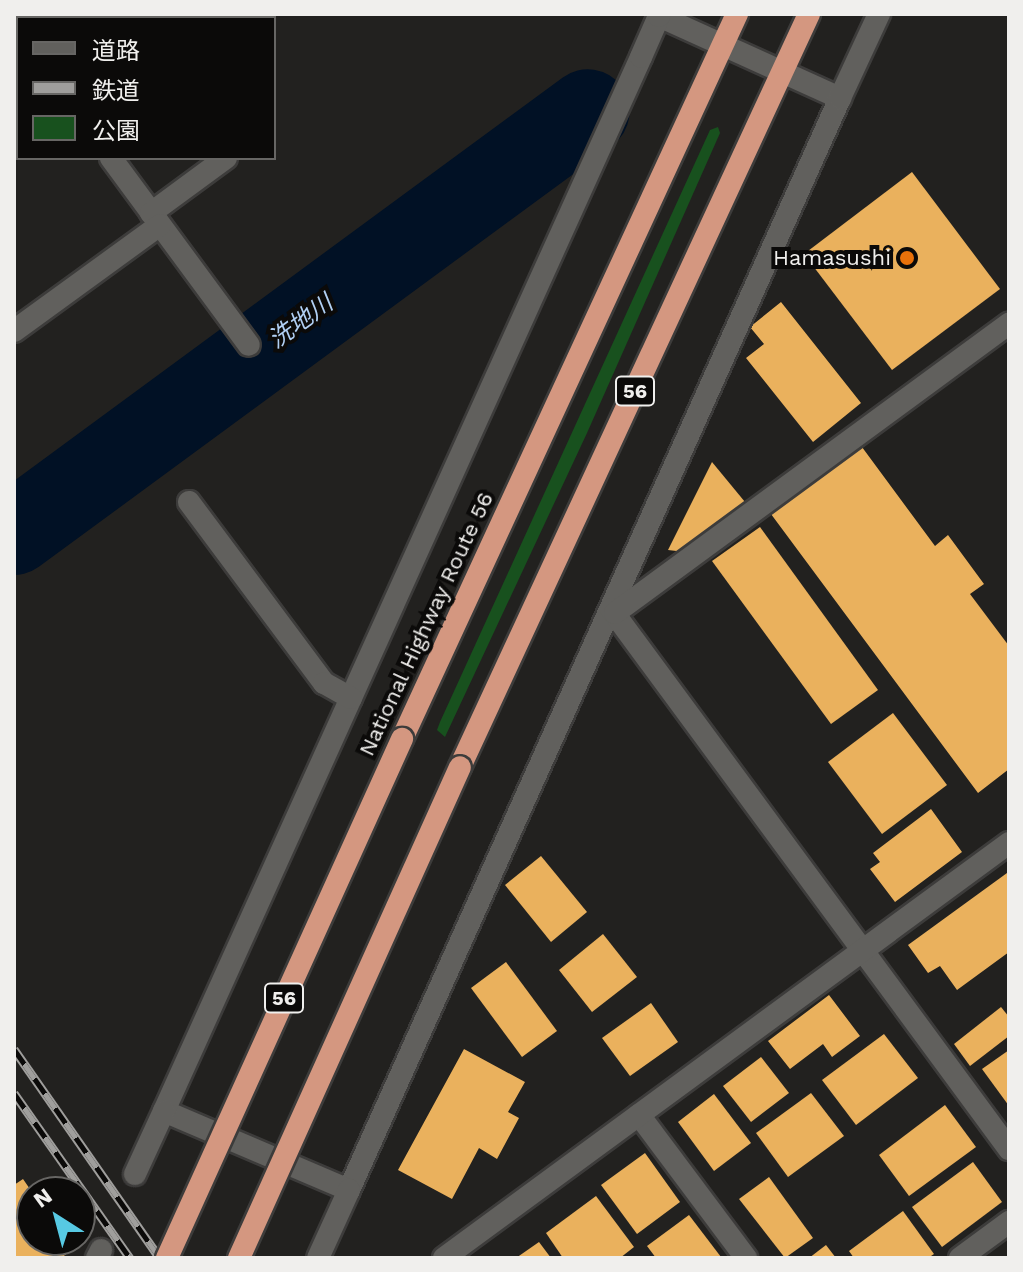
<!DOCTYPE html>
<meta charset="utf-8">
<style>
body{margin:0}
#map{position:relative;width:1023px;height:1272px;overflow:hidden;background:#22211f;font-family:"Work Sans","Noto Sans JP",sans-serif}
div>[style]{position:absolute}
.green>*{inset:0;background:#18511e}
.river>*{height:84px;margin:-42px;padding:0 42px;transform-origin:42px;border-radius:42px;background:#011125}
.building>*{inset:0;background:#eab15d}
.roads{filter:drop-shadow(2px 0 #3d3c3b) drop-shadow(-2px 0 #3d3c3b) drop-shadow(0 2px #3d3c3b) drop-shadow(0 -2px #3d3c3b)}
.service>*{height:22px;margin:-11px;padding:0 11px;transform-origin:11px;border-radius:11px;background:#61605d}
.minor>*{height:22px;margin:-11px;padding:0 11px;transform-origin:11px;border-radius:11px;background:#61605d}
.trunk>*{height:22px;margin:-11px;padding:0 11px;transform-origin:11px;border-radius:11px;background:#d49780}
.rail>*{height:9px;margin-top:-4.5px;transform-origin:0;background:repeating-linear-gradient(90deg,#0b0a09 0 18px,#9f9e9c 0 36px);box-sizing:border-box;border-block:2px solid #9f9e9c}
.bridges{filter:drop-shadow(2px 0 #3d3c3b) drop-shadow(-2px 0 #3d3c3b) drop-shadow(0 2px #3d3c3b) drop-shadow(0 -2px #3d3c3b)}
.trunk-bridge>*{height:22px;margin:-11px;padding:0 11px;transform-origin:11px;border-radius:11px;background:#d49780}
.dots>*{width:22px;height:22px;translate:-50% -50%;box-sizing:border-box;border:4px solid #0b0a09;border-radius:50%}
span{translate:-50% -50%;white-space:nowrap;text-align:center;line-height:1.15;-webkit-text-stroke:8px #0b0a09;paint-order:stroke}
.shield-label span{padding:2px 6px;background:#0b0a09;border:2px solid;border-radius:6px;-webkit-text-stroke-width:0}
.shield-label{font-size:20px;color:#f0efed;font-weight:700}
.poi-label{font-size:22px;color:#f0efed}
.right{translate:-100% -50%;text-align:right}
.street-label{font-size:22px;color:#f0efed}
.water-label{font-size:24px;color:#b1d0f4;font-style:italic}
.frame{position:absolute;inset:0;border:16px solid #f0efed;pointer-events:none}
.legend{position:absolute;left:16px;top:16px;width:260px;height:144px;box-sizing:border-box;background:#0b0a09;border:2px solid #676664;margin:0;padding:10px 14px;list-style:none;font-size:24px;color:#f0efed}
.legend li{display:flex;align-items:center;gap:16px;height:40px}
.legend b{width:40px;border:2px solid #676664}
.north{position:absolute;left:16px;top:1176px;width:80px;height:80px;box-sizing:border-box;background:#0b0a09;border:2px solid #676664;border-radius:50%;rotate:324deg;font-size:22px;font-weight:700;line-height:32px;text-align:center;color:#f0efed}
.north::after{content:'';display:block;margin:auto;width:28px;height:36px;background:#57c9e3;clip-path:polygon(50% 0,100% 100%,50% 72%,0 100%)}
</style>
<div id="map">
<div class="green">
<div style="clip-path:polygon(718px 127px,720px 133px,587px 433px,445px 737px,437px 730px,440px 722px,710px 130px)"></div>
</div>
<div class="river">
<div style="left:14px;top:533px;width:712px;rotate:-36.32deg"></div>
</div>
<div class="building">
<div style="clip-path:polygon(912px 172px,1000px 289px,892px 370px,804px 254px)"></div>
<div style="clip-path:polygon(781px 302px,861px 403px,813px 442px,746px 358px,764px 344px,750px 327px)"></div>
<div style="clip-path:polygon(859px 443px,935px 546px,948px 535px,984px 584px,970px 594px,1009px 646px,1009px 769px,978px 793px,768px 510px)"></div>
<div style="clip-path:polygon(712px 462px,745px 502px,685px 552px,668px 550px)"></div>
<div style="clip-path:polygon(760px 527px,878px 690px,831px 724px,712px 561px)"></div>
<div style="clip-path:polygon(893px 713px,947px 785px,882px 834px,828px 762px)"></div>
<div style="clip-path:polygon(931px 809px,962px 852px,895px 902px,870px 869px,880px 862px,873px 853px)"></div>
<div style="clip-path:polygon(541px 856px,587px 912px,551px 942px,505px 885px)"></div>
<div style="clip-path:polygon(1007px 873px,1009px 952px,957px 990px,940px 966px,928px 973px,908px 945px)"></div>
<div style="clip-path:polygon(603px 934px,637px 977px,592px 1012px,559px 970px)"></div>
<div style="clip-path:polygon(506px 962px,557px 1031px,522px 1057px,471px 988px)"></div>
<div style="clip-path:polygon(829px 995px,860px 1036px,832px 1057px,823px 1044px,790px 1069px,768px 1041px)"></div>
<div style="clip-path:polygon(651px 1003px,678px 1042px,630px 1076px,602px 1038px)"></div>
<div style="clip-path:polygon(1001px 1007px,1009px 1017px,1009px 1036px,970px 1066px,954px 1044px)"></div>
<div style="clip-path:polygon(884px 1034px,918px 1078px,856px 1125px,822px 1080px)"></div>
<div style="clip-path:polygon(464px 1049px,525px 1082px,508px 1112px,519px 1118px,497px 1159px,479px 1148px,452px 1199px,398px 1170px)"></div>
<div style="clip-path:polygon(1009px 1050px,1009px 1106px,982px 1069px)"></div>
<div style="clip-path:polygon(761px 1057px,789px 1093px,751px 1122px,723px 1086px)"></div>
<div style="clip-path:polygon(811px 1093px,844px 1136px,788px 1177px,756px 1133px)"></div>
<div style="clip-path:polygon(714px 1094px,751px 1143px,714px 1171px,678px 1122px)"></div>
<div style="clip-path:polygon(945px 1105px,976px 1147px,909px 1196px,879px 1155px)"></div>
<div style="clip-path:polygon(645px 1153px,680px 1202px,637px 1234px,601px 1185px)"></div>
<div style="clip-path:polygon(973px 1162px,1002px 1202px,942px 1247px,912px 1207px)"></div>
<div style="clip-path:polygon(769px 1177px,813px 1238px,785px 1258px,739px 1199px)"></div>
<div style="clip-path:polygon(23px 1179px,32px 1192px,32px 1240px,66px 1240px,73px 1249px,61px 1258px,14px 1258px,14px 1185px)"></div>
<div style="clip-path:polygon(596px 1196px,634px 1247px,620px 1258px,563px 1258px,546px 1233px)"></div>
<div style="clip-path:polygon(903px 1211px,934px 1254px,928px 1258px,854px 1258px,849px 1251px)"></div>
<div style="clip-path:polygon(689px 1215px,721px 1257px,656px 1258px,647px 1246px)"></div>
<div style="clip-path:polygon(539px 1242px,551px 1258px,516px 1258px)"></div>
<div style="clip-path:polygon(826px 1245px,836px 1258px,809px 1258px)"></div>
</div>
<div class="roads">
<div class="service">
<div style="left:639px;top:1115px;width:179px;rotate:53.2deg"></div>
</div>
<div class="minor">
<div style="left:659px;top:16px;width:199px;rotate:24.4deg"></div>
<div style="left:840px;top:98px;width:1197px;rotate:114.21deg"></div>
<div style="left:349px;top:1190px;width:201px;rotate:-156.9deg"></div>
<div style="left:164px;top:1111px;width:1157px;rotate:-65.65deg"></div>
<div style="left:641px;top:57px;width:45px;rotate:-66.3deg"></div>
<div style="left:659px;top:16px;width:2px;rotate:-63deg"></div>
<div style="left:186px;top:18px;width:7px;rotate:-34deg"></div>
<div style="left:14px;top:25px;width:7px;rotate:56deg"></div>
<div style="left:840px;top:98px;width:93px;rotate:-65.1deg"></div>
<div style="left:111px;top:158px;width:232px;rotate:53.6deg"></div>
<div style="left:151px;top:213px;width:93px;rotate:-36.3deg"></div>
<div style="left:14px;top:331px;width:180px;rotate:-36deg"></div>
<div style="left:189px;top:502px;width:226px;rotate:53.3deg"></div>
<div style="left:324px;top:683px;width:31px;rotate:29deg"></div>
<div style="left:611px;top:609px;width:671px;rotate:53.61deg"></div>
<div style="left:615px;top:613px;width:489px;rotate:-36.3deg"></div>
<div style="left:135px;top:1174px;width:69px;rotate:-65.3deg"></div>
<div style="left:97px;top:1258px;width:9px;rotate:-63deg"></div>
<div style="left:318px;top:1258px;width:75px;rotate:-65.5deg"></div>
<div style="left:444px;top:1258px;width:701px;rotate:-36.3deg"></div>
<div style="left:960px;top:1258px;width:61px;rotate:-36.3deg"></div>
</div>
<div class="trunk">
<div style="left:402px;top:739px;width:799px;rotate:-65.2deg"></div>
<div style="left:460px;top:767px;width:830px;rotate:-65.13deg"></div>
</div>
</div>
<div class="rail">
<div style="left:14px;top:1049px;width:255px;rotate:55.1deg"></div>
<div style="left:14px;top:1093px;width:202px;rotate:54.9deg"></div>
</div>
<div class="bridges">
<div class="trunk-bridge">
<div style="left:167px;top:1258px;width:570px;rotate:-65.64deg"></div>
<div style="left:239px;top:1258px;width:538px;rotate:-65.77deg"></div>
</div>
</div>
<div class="dots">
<div style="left:907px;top:258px;background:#e8710a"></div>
</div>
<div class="shield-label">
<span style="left:635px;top:391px">56</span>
<span style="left:284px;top:998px">56</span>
</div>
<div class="poi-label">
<span class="right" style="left:891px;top:258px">Hamasushi</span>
</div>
<div class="street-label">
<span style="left:426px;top:624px;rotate:-65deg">National Highway Route 56</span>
</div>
<div class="water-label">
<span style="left:301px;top:322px;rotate:-36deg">洗地川</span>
</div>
<div class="frame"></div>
<ul class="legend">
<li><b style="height:10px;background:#61605d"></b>道路</li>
<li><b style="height:10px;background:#9f9e9c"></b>鉄道</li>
<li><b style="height:22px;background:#18511e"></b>公園</li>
</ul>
<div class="north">N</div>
</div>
